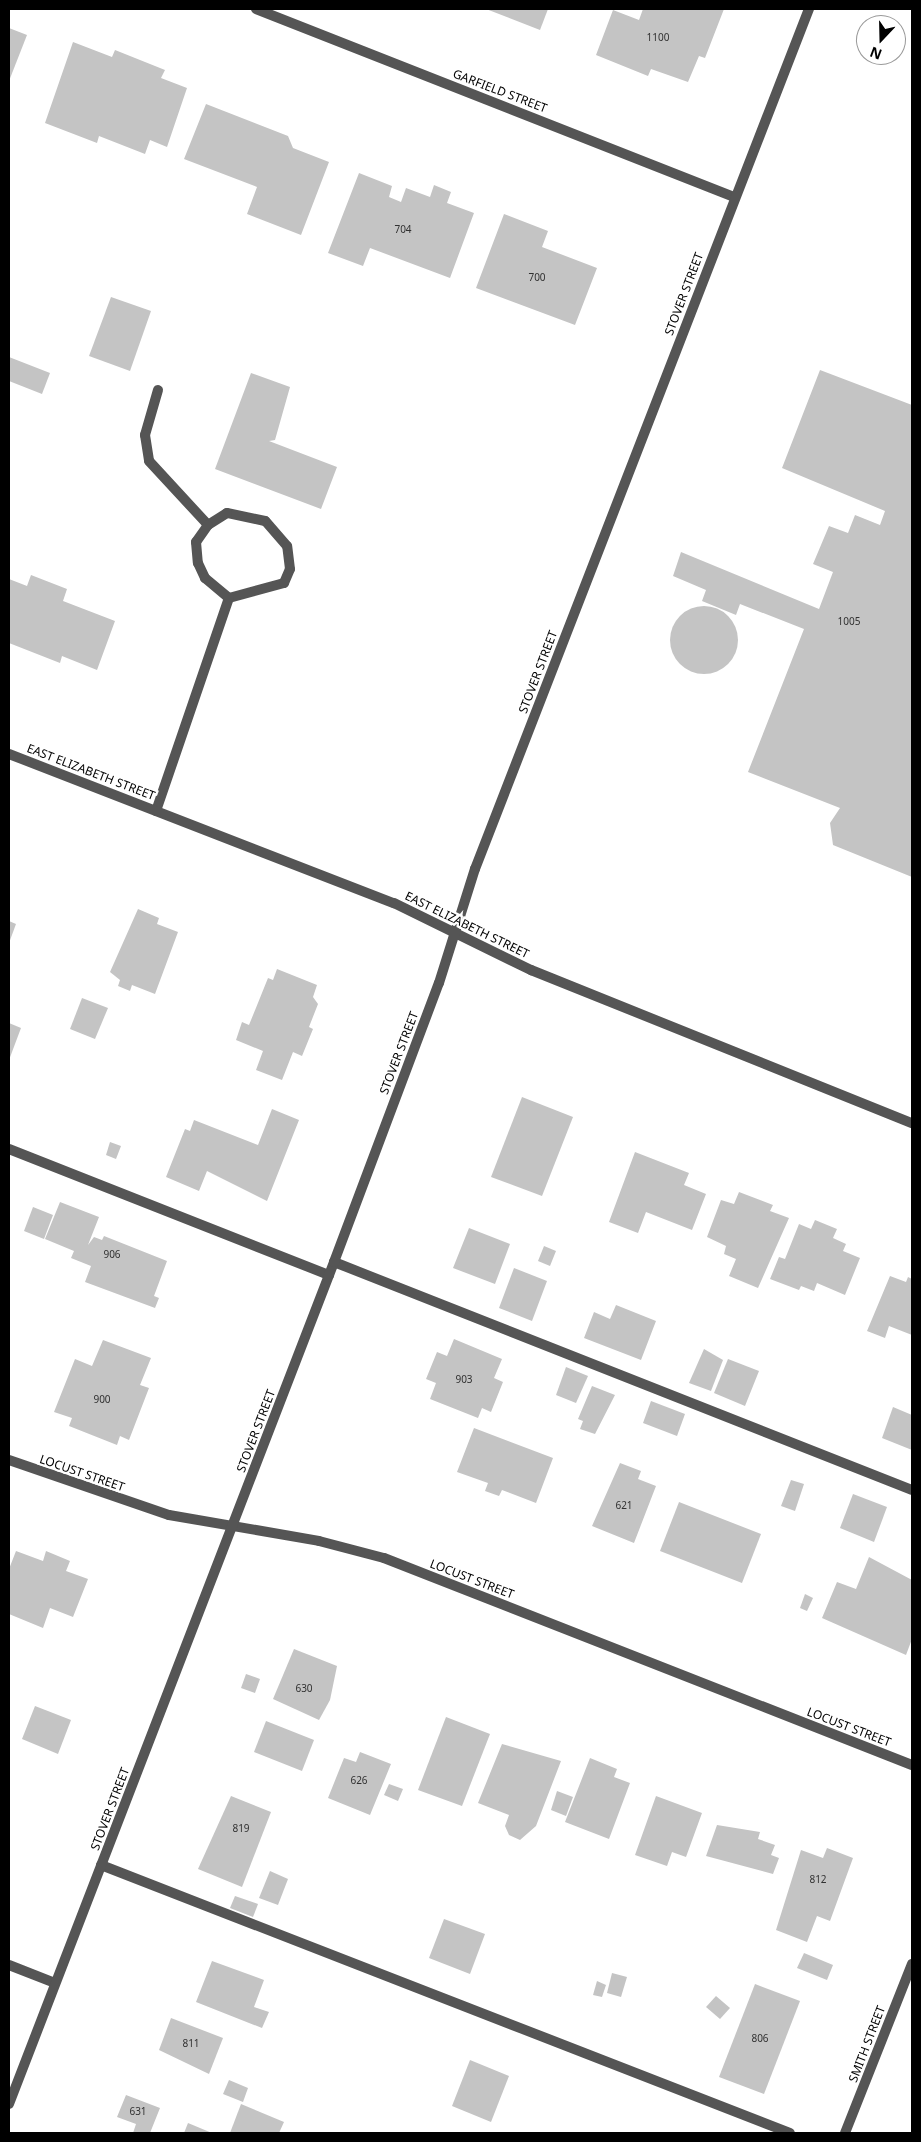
<!DOCTYPE html>
<style>
body{margin:0}
#map{position:relative;width:921px;height:2142px;overflow:hidden;background:#fff;font-family:"Noto Sans",sans-serif}
div>[style]{position:absolute}
.building>*{inset:0;background:#c4c4c4}
.round{border-radius:50%}
.service>*{height:10px;margin:-5px;padding:0 5px;transform-origin:5px;border-radius:5px;background:#555}
.minor>*{height:10px;margin:-5px;padding:0 5px;transform-origin:5px;border-radius:5px;background:#555}
span{translate:-50% -50%;white-space:nowrap;text-align:center;line-height:1.15;-webkit-text-stroke:4.5px #fff;paint-order:stroke}
.number-label{font-size:10px;color:#313131}
.number-label span{-webkit-text-stroke-width:0}
.street-label{font-size:12px;color:#000}
.frame{position:absolute;inset:0;border:10px solid #000;pointer-events:none}
.north{position:absolute;left:856px;top:15px;width:50px;height:50px;box-sizing:border-box;background:#fff;border:1px solid #999;border-radius:50%;rotate:201deg;font-size:14px;font-weight:700;line-height:20px;text-align:center;color:#000}
.north::after{content:'';display:block;margin:auto;width:18px;height:22px;background:#000;clip-path:polygon(50% 0,100% 100%,50% 72%,0 100%)}
</style>
<div id="map">
<div class="building">
<div style="clip-path:polygon(486px 9px,548px 9px,540px 30px)"></div>
<div style="clip-path:polygon(643px 9px,724px 9px,705px 58px,699px 56px,688px 82px,651px 69px,648px 76px,596px 55px,613px 10px,639px 20px)"></div>
<div style="clip-path:polygon(9px 28px,27px 35px,9px 81px)"></div>
<div style="clip-path:polygon(73px 42px,112px 57px,115px 50px,165px 70px,161px 78px,187px 88px,167px 147px,150px 140px,145px 154px,99px 136px,97px 143px,45px 123px)"></div>
<div style="clip-path:polygon(206px 104px,288px 136px,293px 148px,329px 162px,301px 235px,247px 214px,257px 187px,184px 159px)"></div>
<div style="clip-path:polygon(359px 173px,392px 186px,389px 197px,401px 202px,406px 188px,430px 197px,434px 185px,451px 192px,447px 203px,474px 213px,450px 278px,370px 248px,363px 266px,328px 253px)"></div>
<div style="clip-path:polygon(504px 214px,548px 231px,542px 247px,597px 268px,575px 325px,476px 288px)"></div>
<div style="clip-path:polygon(111px 297px,151px 311px,130px 371px,89px 356px)"></div>
<div style="clip-path:polygon(9px 357px,50px 373px,42px 394px,9px 381px)"></div>
<div style="clip-path:polygon(820px 370px,912px 405px,912px 877px,833px 845px,830px 823px,840px 808px,748px 772px,804px 629px,740px 604px,736px 615px,702px 601px,706px 590px,673px 576px,681px 552px,819px 609px,833px 572px,813px 564px,829px 526px,848px 533px,855px 515px,880px 525px,885px 511px,782px 468px)"></div>
<div style="clip-path:polygon(251px 373px,290px 387px,275px 440px,269px 441px,337px 467px,321px 509px,215px 469px)"></div>
<div style="clip-path:polygon(31px 575px,67px 589px,63px 601px,115px 621px,97px 670px,62px 656px,60px 663px,9px 643px,9px 579px,27px 586px)"></div>
<div class="round" style="left:670px;top:606px;width:68px;height:68px"></div>
<div style="clip-path:polygon(138px 909px,159px 918px,157px 924px,178px 932px,155px 994px,132px 985px,130px 991px,118px 986px,120px 980px,110px 972px)"></div>
<div style="clip-path:polygon(9px 921px,16px 924px,9px 943px)"></div>
<div style="clip-path:polygon(277px 969px,317px 985px,313px 997px,318px 1004px,309px 1027px,313px 1029px,302px 1056px,293px 1052px,282px 1080px,256px 1070px,263px 1051px,236px 1040px,242px 1022px,249px 1025px,268px 978px,273px 980px)"></div>
<div style="clip-path:polygon(82px 998px,108px 1008px,95px 1039px,70px 1029px)"></div>
<div style="clip-path:polygon(9px 1023px,21px 1028px,9px 1060px)"></div>
<div style="clip-path:polygon(522px 1097px,573px 1117px,542px 1196px,491px 1177px)"></div>
<div style="clip-path:polygon(272px 1109px,299px 1120px,267px 1201px,207px 1171px,199px 1191px,166px 1177px,185px 1129px,190px 1131px,194px 1120px,258px 1145px)"></div>
<div style="clip-path:polygon(110px 1142px,121px 1146px,116px 1159px,106px 1155px)"></div>
<div style="clip-path:polygon(635px 1152px,689px 1173px,684px 1185px,706px 1194px,692px 1230px,646px 1212px,638px 1233px,609px 1222px)"></div>
<div style="clip-path:polygon(739px 1192px,773px 1205px,770px 1211px,789px 1218px,758px 1288px,729px 1276px,736px 1259px,724px 1254px,726px 1246px,707px 1237px,721px 1200px,734px 1204px)"></div>
<div style="clip-path:polygon(60px 1202px,99px 1217px,88px 1245px,94px 1237px,102px 1240px,104px 1236px,167px 1261px,154px 1296px,159px 1298px,155px 1308px,85px 1282px,91px 1266px,71px 1258px,74px 1251px,45px 1239px)"></div>
<div style="clip-path:polygon(33px 1207px,53px 1215px,44px 1239px,24px 1231px)"></div>
<div style="clip-path:polygon(815px 1220px,837px 1229px,833px 1238px,846px 1244px,843px 1251px,860px 1258px,845px 1295px,817px 1283px,814px 1291px,801px 1286px,799px 1290px,770px 1279px,779px 1257px,785px 1259px,799px 1224px,811px 1229px)"></div>
<div style="clip-path:polygon(469px 1228px,510px 1244px,495px 1284px,453px 1268px)"></div>
<div style="clip-path:polygon(544px 1246px,556px 1251px,550px 1266px,538px 1261px)"></div>
<div style="clip-path:polygon(514px 1268px,547px 1281px,532px 1321px,499px 1308px)"></div>
<div style="clip-path:polygon(890px 1276px,906px 1282px,908px 1277px,912px 1279px,912px 1335px,889px 1326px,885px 1338px,867px 1331px)"></div>
<div style="clip-path:polygon(616px 1305px,656px 1321px,641px 1360px,584px 1338px,594px 1312px,610px 1319px)"></div>
<div style="clip-path:polygon(454px 1339px,502px 1359px,494px 1378px,503px 1382px,491px 1412px,482px 1408px,478px 1418px,430px 1399px,436px 1383px,426px 1379px,437px 1352px,447px 1356px)"></div>
<div style="clip-path:polygon(103px 1340px,151px 1358px,140px 1385px,149px 1388px,129px 1440px,120px 1436px,117px 1445px,69px 1426px,72px 1418px,54px 1412px,75px 1359px,92px 1366px)"></div>
<div style="clip-path:polygon(704px 1349px,723px 1360px,711px 1391px,689px 1383px)"></div>
<div style="clip-path:polygon(728px 1359px,759px 1371px,745px 1406px,714px 1393px)"></div>
<div style="clip-path:polygon(566px 1367px,588px 1376px,576px 1403px,556px 1395px)"></div>
<div style="clip-path:polygon(592px 1386px,615px 1395px,595px 1434px,580px 1429px,583px 1421px,578px 1419px)"></div>
<div style="clip-path:polygon(651px 1401px,685px 1414px,677px 1436px,643px 1423px)"></div>
<div style="clip-path:polygon(893px 1407px,912px 1415px,912px 1450px,882px 1438px)"></div>
<div style="clip-path:polygon(474px 1428px,553px 1458px,536px 1503px,502px 1490px,499px 1496px,485px 1491px,488px 1483px,457px 1472px)"></div>
<div style="clip-path:polygon(620px 1463px,641px 1471px,638px 1479px,656px 1486px,634px 1543px,592px 1526px)"></div>
<div style="clip-path:polygon(791px 1480px,804px 1484px,795px 1511px,781px 1506px)"></div>
<div style="clip-path:polygon(853px 1494px,887px 1507px,874px 1542px,840px 1528px)"></div>
<div style="clip-path:polygon(679px 1502px,761px 1534px,742px 1583px,660px 1551px)"></div>
<div style="clip-path:polygon(16px 1551px,43px 1561px,46px 1551px,70px 1561px,66px 1571px,88px 1579px,73px 1617px,50px 1608px,43px 1628px,9px 1614px,9px 1569px)"></div>
<div style="clip-path:polygon(869px 1557px,912px 1580px,912px 1639px,906px 1655px,822px 1618px,837px 1582px,856px 1589px)"></div>
<div style="clip-path:polygon(805px 1594px,813px 1598px,807px 1611px,800px 1608px)"></div>
<div style="clip-path:polygon(294px 1649px,337px 1666px,330px 1700px,319px 1720px,273px 1699px)"></div>
<div style="clip-path:polygon(246px 1674px,260px 1679px,255px 1693px,241px 1688px)"></div>
<div style="clip-path:polygon(35px 1706px,71px 1720px,58px 1754px,22px 1739px)"></div>
<div style="clip-path:polygon(446px 1717px,490px 1734px,462px 1806px,418px 1790px)"></div>
<div style="clip-path:polygon(266px 1721px,314px 1740px,302px 1771px,254px 1752px)"></div>
<div style="clip-path:polygon(502px 1744px,561px 1761px,536px 1826px,520px 1840px,509px 1835px,505px 1826px,509px 1815px,478px 1803px)"></div>
<div style="clip-path:polygon(360px 1752px,391px 1764px,370px 1815px,328px 1798px,344px 1758px,356px 1762px)"></div>
<div style="clip-path:polygon(590px 1758px,617px 1769px,614px 1777px,630px 1783px,609px 1839px,565px 1822px)"></div>
<div style="clip-path:polygon(389px 1784px,403px 1789px,398px 1801px,384px 1795px)"></div>
<div style="clip-path:polygon(557px 1791px,573px 1797px,566px 1816px,551px 1810px)"></div>
<div style="clip-path:polygon(231px 1796px,271px 1812px,242px 1887px,198px 1869px)"></div>
<div style="clip-path:polygon(656px 1796px,702px 1813px,686px 1857px,672px 1852px,667px 1866px,635px 1855px)"></div>
<div style="clip-path:polygon(717px 1825px,760px 1832px,758px 1839px,775px 1845px,771px 1855px,779px 1858px,773px 1874px,706px 1856px)"></div>
<div style="clip-path:polygon(827px 1848px,853px 1858px,830px 1921px,817px 1916px,807px 1942px,776px 1930px,801px 1850px,823px 1858px)"></div>
<div style="clip-path:polygon(270px 1871px,288px 1879px,278px 1905px,259px 1898px)"></div>
<div style="clip-path:polygon(235px 1896px,258px 1904px,253px 1917px,230px 1908px)"></div>
<div style="clip-path:polygon(444px 1919px,485px 1934px,470px 1974px,429px 1958px)"></div>
<div style="clip-path:polygon(804px 1953px,833px 1965px,827px 1980px,797px 1968px)"></div>
<div style="clip-path:polygon(212px 1961px,264px 1980px,254px 2007px,269px 2012px,262px 2028px,196px 2002px)"></div>
<div style="clip-path:polygon(612px 1973px,627px 1977px,621px 1997px,607px 1993px)"></div>
<div style="clip-path:polygon(597px 1981px,606px 1985px,602px 1997px,593px 1995px)"></div>
<div style="clip-path:polygon(755px 1984px,800px 2001px,764px 2094px,719px 2077px)"></div>
<div style="clip-path:polygon(716px 1996px,730px 2008px,720px 2019px,706px 2007px)"></div>
<div style="clip-path:polygon(171px 2018px,223px 2038px,209px 2074px,159px 2050px)"></div>
<div style="clip-path:polygon(470px 2060px,509px 2076px,491px 2122px,452px 2106px)"></div>
<div style="clip-path:polygon(229px 2080px,248px 2088px,243px 2102px,223px 2094px)"></div>
<div style="clip-path:polygon(126px 2095px,160px 2108px,150px 2133px,133px 2133px,136px 2124px,117px 2117px)"></div>
<div style="clip-path:polygon(241px 2104px,284px 2122px,279px 2133px,230px 2133px)"></div>
<div style="clip-path:polygon(188px 2123px,212px 2133px,184px 2133px)"></div>
</div>
<div class="service">
<div style="left:158px;top:390px;width:47px;rotate:106.1deg"></div>
<div style="left:145px;top:435px;width:26px;rotate:81deg"></div>
<div style="left:149px;top:461px;width:87px;rotate:47.3deg"></div>
<div style="left:156px;top:811px;width:225px;rotate:-71.1deg"></div>
<div style="left:229px;top:598px;width:57px;rotate:-15.3deg"></div>
<div style="left:284px;top:583px;width:15px;rotate:-67deg"></div>
<div style="left:290px;top:569px;width:23px;rotate:-97deg"></div>
<div style="left:287px;top:546px;width:33px;rotate:-131deg"></div>
<div style="left:265px;top:521px;width:39px;rotate:-168deg"></div>
<div style="left:227px;top:513px;width:22px;rotate:148deg"></div>
<div style="left:208px;top:525px;width:21px;rotate:125deg"></div>
<div style="left:196px;top:542px;width:21px;rotate:85deg"></div>
<div style="left:198px;top:563px;width:17px;rotate:65deg"></div>
<div style="left:205px;top:578px;width:31px;rotate:40deg"></div>
<div style="left:9px;top:1149px;width:344px;rotate:21.5deg"></div>
<div style="left:334px;top:1262px;width:621px;rotate:21.53deg"></div>
<div style="left:101px;top:1865px;width:739px;rotate:21.25deg"></div>
<div style="left:9px;top:1965px;width:49px;rotate:21.4deg"></div>
</div>
<div class="minor">
<div style="left:256px;top:9px;width:514px;rotate:21.47deg"></div>
<div style="left:9px;top:754px;width:413px;rotate:21.2deg"></div>
<div style="left:394px;top:903px;width:153px;rotate:26.1deg"></div>
<div style="left:531px;top:970px;width:411px;rotate:21.9deg"></div>
<div style="left:9px;top:1460px;width:169px;rotate:19deg"></div>
<div style="left:169px;top:1515px;width:152px;rotate:9.8deg"></div>
<div style="left:319px;top:1541px;width:67px;rotate:14.7deg"></div>
<div style="left:384px;top:1558px;width:567px;rotate:21.41deg"></div>
<div style="left:9px;top:2104px;width:903px;rotate:-68.89deg"></div>
<div style="left:334px;top:1262px;width:298px;rotate:-69.4deg"></div>
<div style="left:439px;top:983px;width:120px;rotate:-72.5deg"></div>
<div style="left:475px;top:869px;width:923px;rotate:-68.78deg"></div>
<div style="left:845px;top:2133px;width:182px;rotate:-68.4deg"></div>
</div>
<div class="number-label">
<span style="left:658px;top:38px">1100</span>
<span style="left:403px;top:230px">704</span>
<span style="left:537px;top:278px">700</span>
<span style="left:849px;top:622px">1005</span>
<span style="left:112px;top:1255px">906</span>
<span style="left:464px;top:1380px">903</span>
<span style="left:102px;top:1400px">900</span>
<span style="left:624px;top:1506px">621</span>
<span style="left:304px;top:1689px">630</span>
<span style="left:359px;top:1781px">626</span>
<span style="left:241px;top:1829px">819</span>
<span style="left:818px;top:1880px">812</span>
<span style="left:760px;top:2039px">806</span>
<span style="left:191px;top:2044px">811</span>
<span style="left:138px;top:2112px">631</span>
</div>
<div class="street-label">
<span style="left:500px;top:91px;rotate:21deg">GARFIELD STREET</span>
<span style="left:684px;top:294px;rotate:-69deg">STOVER STREET</span>
<span style="left:538px;top:672px;rotate:-69deg">STOVER STREET</span>
<span style="left:91px;top:772px;rotate:21deg">EAST ELIZABETH STREET</span>
<span style="left:467px;top:925px;rotate:26deg">EAST ELIZABETH STREET</span>
<span style="left:399px;top:1053px;rotate:-69deg">STOVER STREET</span>
<span style="left:256px;top:1431px;rotate:-69deg">STOVER STREET</span>
<span style="left:82px;top:1473px;rotate:19deg">LOCUST STREET</span>
<span style="left:472px;top:1579px;rotate:21deg">LOCUST STREET</span>
<span style="left:849px;top:1727px;rotate:21deg">LOCUST STREET</span>
<span style="left:110px;top:1809px;rotate:-69deg">STOVER STREET</span>
<span style="left:867px;top:2044px;rotate:-69deg">SMITH STREET</span>
</div>
<div class="frame"></div>
<div class="north">N</div>
</div>
